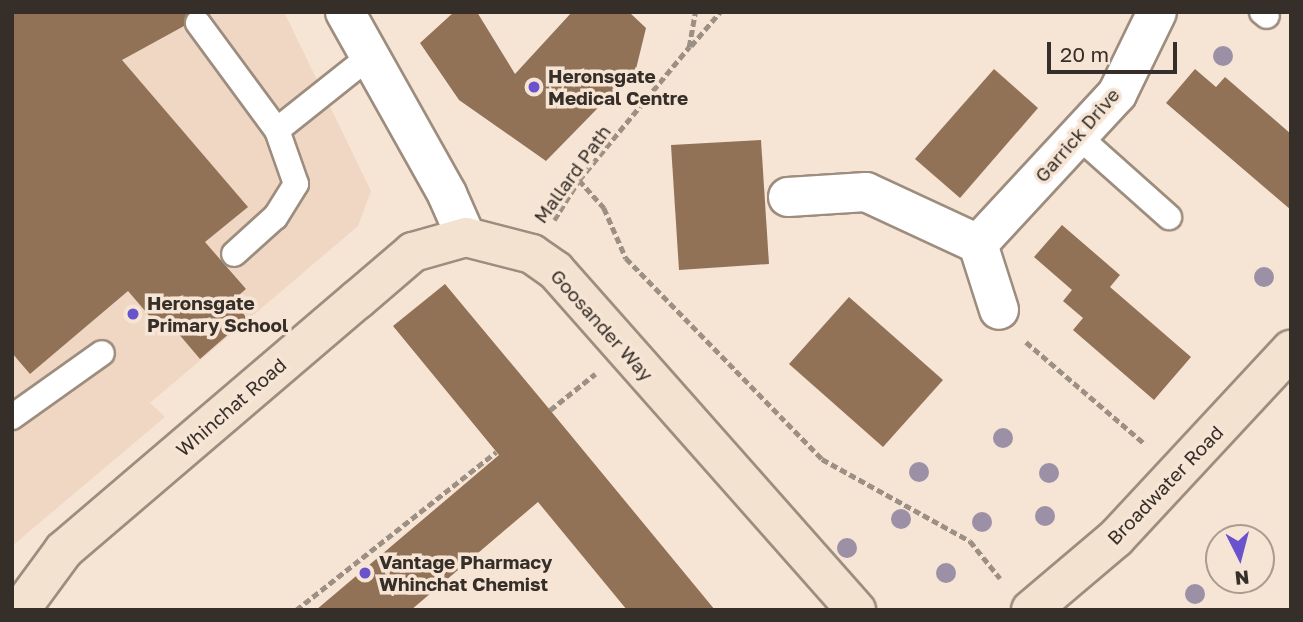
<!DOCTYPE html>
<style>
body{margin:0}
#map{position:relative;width:1303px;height:622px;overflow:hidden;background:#f6e4d4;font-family:"Golos Text",sans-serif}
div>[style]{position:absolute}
.built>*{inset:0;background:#efd7c3}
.building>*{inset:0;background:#927257}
.path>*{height:4.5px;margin-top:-2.25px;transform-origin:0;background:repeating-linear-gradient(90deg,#9c8f84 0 7px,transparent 0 10.5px)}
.roads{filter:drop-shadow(2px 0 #9d8d7e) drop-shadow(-2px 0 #9d8d7e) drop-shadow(0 2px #9d8d7e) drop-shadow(0 -2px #9d8d7e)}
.lane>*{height:24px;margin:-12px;padding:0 12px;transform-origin:12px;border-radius:12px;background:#fff}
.street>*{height:38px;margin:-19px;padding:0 19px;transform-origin:19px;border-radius:19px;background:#fff}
.secondary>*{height:38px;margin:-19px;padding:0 19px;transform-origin:19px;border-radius:19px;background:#f4e2d0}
.trees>*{width:20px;height:20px;margin:-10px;border-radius:50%;background:#9b90a6}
.dots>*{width:19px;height:19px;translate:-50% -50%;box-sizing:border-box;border:4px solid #f6e4d4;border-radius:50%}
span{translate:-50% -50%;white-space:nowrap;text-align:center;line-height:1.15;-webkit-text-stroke:7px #f6e4d4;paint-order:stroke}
.poi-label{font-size:19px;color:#362f29;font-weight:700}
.left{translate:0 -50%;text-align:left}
.street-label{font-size:19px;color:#362f29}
.frame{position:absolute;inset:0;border:14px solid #362f29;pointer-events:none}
.north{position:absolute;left:1205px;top:524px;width:70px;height:70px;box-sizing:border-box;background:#f6e4d4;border:2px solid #a99c90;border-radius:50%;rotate:174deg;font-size:19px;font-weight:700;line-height:28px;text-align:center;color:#362f29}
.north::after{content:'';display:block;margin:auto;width:24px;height:32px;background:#6853cc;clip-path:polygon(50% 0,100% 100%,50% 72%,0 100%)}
.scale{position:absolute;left:1047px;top:42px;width:130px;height:32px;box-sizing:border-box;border:4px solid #362f29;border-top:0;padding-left:9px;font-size:21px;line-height:24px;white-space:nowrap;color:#362f29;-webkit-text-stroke:5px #f6e4d4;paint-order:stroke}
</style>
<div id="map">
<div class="built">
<div style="clip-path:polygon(12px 12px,284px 12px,371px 191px,358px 226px,150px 403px,165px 417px,12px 546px)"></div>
</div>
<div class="building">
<div style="clip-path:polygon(12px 12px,188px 12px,184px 26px,122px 60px,248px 207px,205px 242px,246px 289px,232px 301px,247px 318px,200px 359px,172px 326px,164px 333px,128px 291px,30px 374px,12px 353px)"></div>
<div style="clip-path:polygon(454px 12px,477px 12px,515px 74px,572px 12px,629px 12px,646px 28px,636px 69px,546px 161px,459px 100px,420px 43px)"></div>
<div style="clip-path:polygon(994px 69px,1038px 108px,960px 198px,915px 159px)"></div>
<div style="clip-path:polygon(1195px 69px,1216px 87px,1225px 77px,1291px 134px,1291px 210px,1166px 103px)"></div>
<div style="clip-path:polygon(761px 140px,769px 264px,679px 270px,671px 145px)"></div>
<div style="clip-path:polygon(1062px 225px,1120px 275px,1110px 287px,1191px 357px,1154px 400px,1073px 330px,1083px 318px,1063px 301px,1072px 290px,1034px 257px)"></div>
<div style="clip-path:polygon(445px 284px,550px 410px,715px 610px,627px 610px,538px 502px,411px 610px,316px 610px,499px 455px,393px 326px)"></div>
<div style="clip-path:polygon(849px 297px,943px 380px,883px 447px,789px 364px)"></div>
</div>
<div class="path">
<div style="left:691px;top:46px;width:45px;rotate:-49.5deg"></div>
<div style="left:579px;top:180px;width:38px;rotate:48deg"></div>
<div style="left:604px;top:208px;width:55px;rotate:66.3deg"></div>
<div style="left:626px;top:258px;width:281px;rotate:45.7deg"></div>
<div style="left:822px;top:459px;width:169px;rotate:29deg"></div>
<div style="left:970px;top:541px;width:48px;rotate:51deg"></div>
<div style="left:554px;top:220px;width:47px;rotate:-58deg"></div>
<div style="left:579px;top:180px;width:173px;rotate:-50.4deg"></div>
<div style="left:689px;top:47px;width:36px;rotate:-80deg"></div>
<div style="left:1026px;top:342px;width:157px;rotate:40.6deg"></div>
<div style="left:550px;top:410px;width:58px;rotate:-38.7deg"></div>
<div style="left:296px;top:610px;width:255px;rotate:-38.3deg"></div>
</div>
<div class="roads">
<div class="lane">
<div style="left:1262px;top:12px;width:6px;rotate:39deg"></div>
<div style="left:198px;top:23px;width:133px;rotate:53.6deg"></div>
<div style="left:277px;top:130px;width:57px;rotate:70.6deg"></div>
<div style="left:296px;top:184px;width:39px;rotate:122deg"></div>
<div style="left:275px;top:217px;width:55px;rotate:137.9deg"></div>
<div style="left:277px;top:130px;width:119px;rotate:-38.5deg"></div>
<div style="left:1078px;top:136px;width:122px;rotate:41.7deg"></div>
<div style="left:12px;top:417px;width:110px;rotate:-35.4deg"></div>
</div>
<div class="street">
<div style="left:345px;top:12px;width:209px;rotate:60.7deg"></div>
<div style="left:447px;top:194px;width:47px;rotate:66.2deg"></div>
<div style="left:788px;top:197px;width:78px;rotate:-3.7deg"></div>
<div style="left:866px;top:192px;width:123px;rotate:24.9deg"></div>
<div style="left:978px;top:244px;width:69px;rotate:72.3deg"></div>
<div style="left:978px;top:244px;width:205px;rotate:-47.2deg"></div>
<div style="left:1117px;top:94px;width:91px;rotate:-64deg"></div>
</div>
<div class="secondary">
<div style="left:20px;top:610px;width:74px;rotate:-53.7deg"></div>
<div style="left:64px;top:550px;width:385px;rotate:-40.5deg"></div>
<div style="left:357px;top:300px;width:74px;rotate:-40.6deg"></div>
<div style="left:413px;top:252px;width:55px;rotate:-15.8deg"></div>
<div style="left:466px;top:237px;width:68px;rotate:14.4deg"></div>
<div style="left:532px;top:254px;width:29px;rotate:35deg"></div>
<div style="left:556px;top:271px;width:453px;rotate:48.5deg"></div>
<div style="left:1031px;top:610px;width:111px;rotate:-40.3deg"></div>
<div style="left:1116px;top:538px;width:257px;rotate:-47.1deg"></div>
</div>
</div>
<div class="trees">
<div style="left:1223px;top:56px"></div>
<div style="left:1264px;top:277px"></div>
<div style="left:1003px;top:438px"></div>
<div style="left:919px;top:472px"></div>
<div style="left:1049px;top:473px"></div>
<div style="left:1045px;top:516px"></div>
<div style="left:901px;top:519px"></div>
<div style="left:982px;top:522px"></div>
<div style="left:847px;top:548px"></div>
<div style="left:946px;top:573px"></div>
<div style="left:1195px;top:594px"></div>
</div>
<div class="dots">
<div style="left:534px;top:87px;background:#6853cc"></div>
<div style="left:133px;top:314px;background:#6853cc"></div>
<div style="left:365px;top:573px;background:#6853cc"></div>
</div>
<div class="poi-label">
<span class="left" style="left:548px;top:87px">Heronsgate<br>Medical Centre</span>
<span class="left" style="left:147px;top:314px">Heronsgate<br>Primary School</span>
<span class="left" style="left:379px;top:573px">Vantage Pharmacy<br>Whinchat Chemist</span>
</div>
<div class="street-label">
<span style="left:1077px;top:135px;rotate:-49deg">Garrick Drive</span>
<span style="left:572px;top:174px;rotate:-54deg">Mallard Path</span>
<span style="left:602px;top:325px;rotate:48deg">Goosander Way</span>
<span style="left:231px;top:407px;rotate:-41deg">Whinchat Road</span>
<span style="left:1165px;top:485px;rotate:-46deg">Broadwater Road</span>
</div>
<div class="frame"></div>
<div class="north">N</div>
<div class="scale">20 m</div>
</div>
